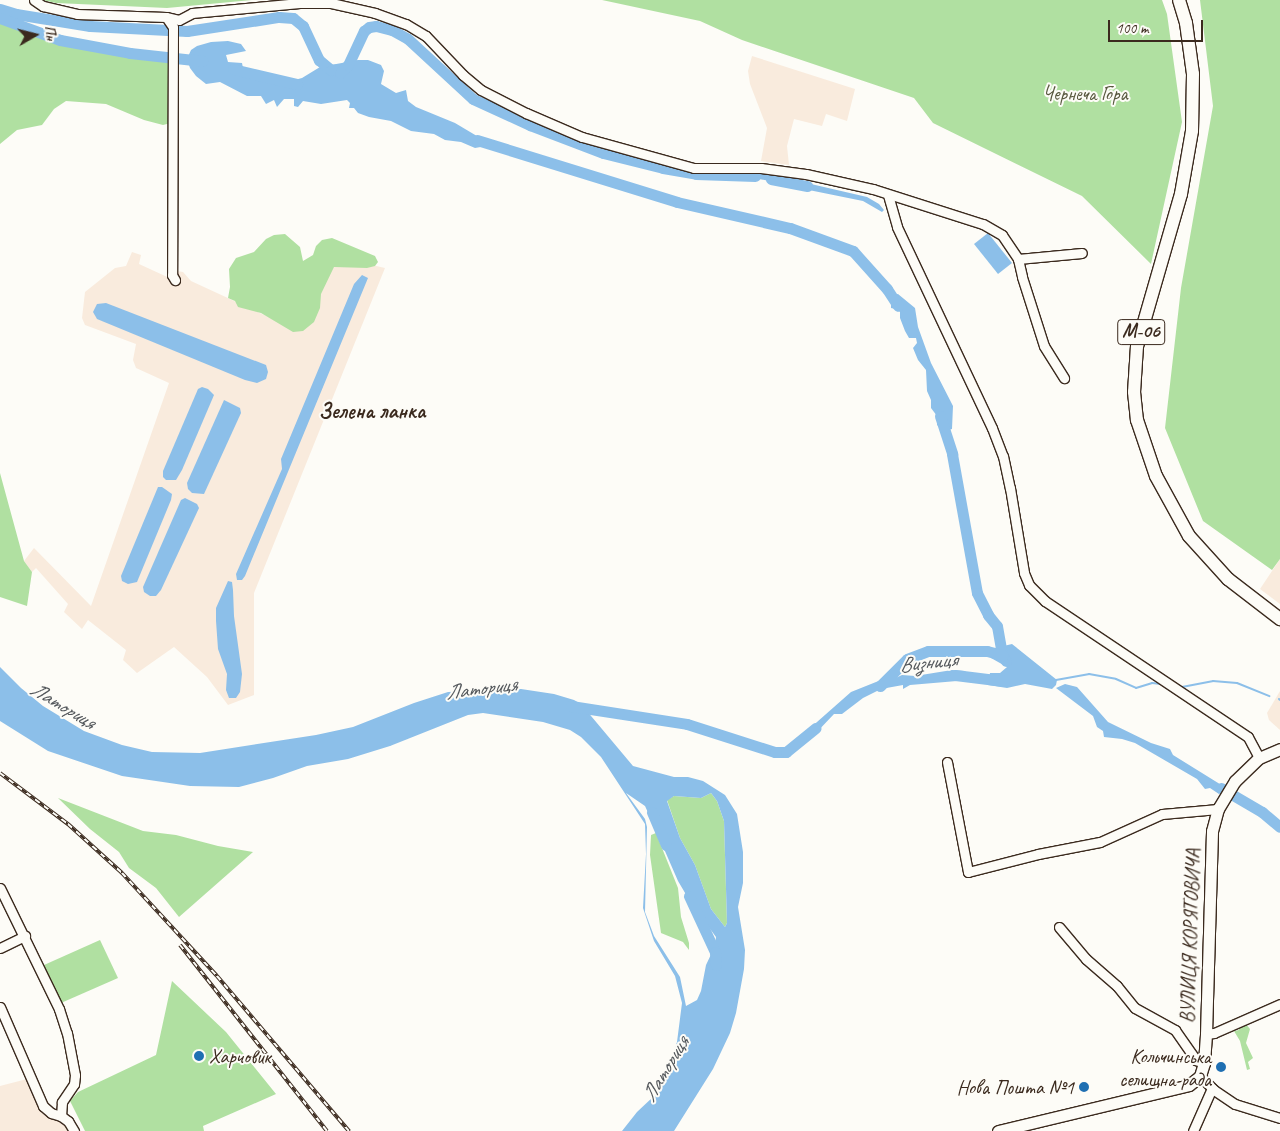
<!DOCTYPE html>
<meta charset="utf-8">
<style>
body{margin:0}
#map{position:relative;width:1280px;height:1131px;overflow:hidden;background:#fdfcf7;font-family:Caveat,sans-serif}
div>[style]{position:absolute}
.built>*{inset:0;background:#f9ebdd}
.green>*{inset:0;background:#b0e0a1}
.water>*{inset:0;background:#8cbfe9}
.stream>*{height:2px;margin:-1px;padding:0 1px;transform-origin:1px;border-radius:1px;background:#8cbfe9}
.river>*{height:11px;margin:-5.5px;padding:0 5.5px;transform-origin:5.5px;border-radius:5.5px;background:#8cbfe9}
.roads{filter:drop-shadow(1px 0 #3b2a1e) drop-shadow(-1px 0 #3b2a1e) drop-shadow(0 1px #3b2a1e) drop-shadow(0 -1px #3b2a1e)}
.minor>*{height:9px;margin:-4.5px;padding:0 4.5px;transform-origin:4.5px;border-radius:4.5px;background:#fdfcf7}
.major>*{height:11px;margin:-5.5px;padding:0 5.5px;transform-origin:5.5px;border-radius:5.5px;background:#fdfcf7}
.highway>*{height:12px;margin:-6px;padding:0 6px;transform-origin:6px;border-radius:6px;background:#fdfcf7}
.rail>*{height:4px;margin-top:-2px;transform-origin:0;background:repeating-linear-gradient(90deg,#fdfcf7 0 5.5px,#3b2a1e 0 11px);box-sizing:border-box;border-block:1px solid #3b2a1e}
.dots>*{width:14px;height:14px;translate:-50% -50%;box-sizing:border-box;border:2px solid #fdfcf7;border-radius:50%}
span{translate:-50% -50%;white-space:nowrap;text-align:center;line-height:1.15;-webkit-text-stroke:4px #fdfcf7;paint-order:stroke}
.shield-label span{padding:1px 4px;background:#fdfcf7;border:1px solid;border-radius:4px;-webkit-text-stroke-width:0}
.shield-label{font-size:19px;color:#3b2a1e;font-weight:700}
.park-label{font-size:20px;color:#58583f}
.street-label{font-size:20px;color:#3b2a1e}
.poi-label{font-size:20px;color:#3b2a1e}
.left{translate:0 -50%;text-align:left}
.right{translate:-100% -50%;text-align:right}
.water-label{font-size:21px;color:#53575b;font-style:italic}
.quarter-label{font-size:22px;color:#3b2a1e;font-weight:700}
.north{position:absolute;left:10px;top:10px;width:50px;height:50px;-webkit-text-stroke:4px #fdfcf7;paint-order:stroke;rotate:82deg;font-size:14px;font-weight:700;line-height:20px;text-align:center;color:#3b2a1e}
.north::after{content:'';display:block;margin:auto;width:18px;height:22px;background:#3b2a1e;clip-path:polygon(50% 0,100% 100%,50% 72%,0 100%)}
.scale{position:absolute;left:1108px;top:20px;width:95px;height:22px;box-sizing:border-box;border:2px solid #3b2a1e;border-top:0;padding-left:6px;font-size:15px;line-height:18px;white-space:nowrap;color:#3b2a1e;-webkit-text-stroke:4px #fdfcf7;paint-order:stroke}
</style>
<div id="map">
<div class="built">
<div style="clip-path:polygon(752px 56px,855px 89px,847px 121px,826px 114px,822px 126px,794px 119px,787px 146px,789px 165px,761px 161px,767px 128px,750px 84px,748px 71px)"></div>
<div style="clip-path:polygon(132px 252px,141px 255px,139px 264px,176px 281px,177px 271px,183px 272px,191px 281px,299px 331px,333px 256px,385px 268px,254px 593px,254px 695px,228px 705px,207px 677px,174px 647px,137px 673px,123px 660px,126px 650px,88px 620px,82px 629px,64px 612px,68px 604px,36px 568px,32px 572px,24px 561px,34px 548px,91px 606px,169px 383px,136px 368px,133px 360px,136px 344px,85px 325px,82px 318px,85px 292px,115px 268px,126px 266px)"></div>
<div style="clip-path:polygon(1280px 559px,1280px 604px,1260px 589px)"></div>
<div style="clip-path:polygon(1280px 691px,1280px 730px,1269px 720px,1267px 713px)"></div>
<div style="clip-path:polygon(27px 1079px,51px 1117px,67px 1126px,71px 1131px,0 1131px,0 1086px)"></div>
</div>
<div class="green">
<div style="clip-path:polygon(42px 0,252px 0,167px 8px,56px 3px)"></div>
<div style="clip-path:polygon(602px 0,1162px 0,1167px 14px,1182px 122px,1151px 264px,1082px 196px,933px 123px,914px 98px,742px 40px,700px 21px)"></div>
<div style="clip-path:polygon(1200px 0,1280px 0,1280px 559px,1272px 570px,1203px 521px,1165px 428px,1181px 288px,1213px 106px)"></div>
<div style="clip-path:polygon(0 18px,60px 40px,130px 53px,168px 57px,172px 81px,171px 123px,163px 125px,144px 120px,106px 104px,66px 101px,54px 109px,42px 125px,17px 130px,0 144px)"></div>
<div style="clip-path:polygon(285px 234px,300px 247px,303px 261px,313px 255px,316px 246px,322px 240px,332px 238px,375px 256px,378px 262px,375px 266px,367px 268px,334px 267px,321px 294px,320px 308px,314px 322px,303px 331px,293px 332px,261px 313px,238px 307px,235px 301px,228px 298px,230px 287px,229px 269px,236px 258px,254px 252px,266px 239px,274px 235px)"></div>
<div style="clip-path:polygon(0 473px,24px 561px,32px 572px,27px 606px,0 597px)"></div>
<div style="clip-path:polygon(711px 793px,717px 801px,724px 821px,727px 923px,725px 927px,711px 909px,695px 865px,680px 838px,667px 800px,674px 796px,701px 798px)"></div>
<div style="clip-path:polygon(58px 798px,143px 831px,176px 835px,218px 846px,253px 852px,179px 917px,156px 888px,129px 868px,119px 852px,90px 829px)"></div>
<div style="clip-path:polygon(656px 833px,678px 888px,681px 917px,689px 943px,689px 950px,683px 942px,661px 933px,650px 855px,651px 835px)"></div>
<div style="clip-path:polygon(100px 940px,118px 978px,61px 1003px,44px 965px)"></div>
<div style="clip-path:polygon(172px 981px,226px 1032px,276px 1094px,203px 1126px,204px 1131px,85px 1131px,70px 1101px,78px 1092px,156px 1055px)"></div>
<div style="clip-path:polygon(1245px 1023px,1250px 1029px,1246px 1043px,1253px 1058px,1248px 1062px,1250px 1069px,1247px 1070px,1240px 1041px,1234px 1031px,1239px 1030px,1240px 1025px)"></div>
</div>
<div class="water">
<div style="clip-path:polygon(228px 41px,241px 44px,246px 51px,226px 55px,228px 62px,242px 63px,244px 73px,287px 82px,302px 78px,320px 67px,358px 60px,368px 60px,381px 65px,384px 71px,381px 84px,396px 93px,406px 90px,408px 101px,416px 107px,455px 123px,492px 145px,475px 148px,461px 142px,445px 140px,434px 134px,411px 131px,391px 121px,369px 117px,358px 113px,354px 108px,349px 108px,350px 103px,347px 100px,321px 104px,303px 101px,298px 107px,294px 106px,294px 99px,284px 99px,277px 107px,274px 100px,266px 104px,261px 96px,247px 96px,220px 82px,206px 84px,196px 76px,190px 68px,187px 59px,191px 50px,197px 46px,211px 42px)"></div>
<div style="clip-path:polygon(755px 172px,785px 177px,785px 180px,779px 183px,740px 175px)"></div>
<div style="clip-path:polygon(798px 181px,867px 197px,879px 204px,884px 210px,882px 212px,863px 201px,794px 187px,793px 182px)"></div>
<div style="clip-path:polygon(988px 233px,1012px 263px,998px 274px,974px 244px)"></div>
<div style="clip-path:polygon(362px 275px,368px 278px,245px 576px,242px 580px,237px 580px,236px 574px,282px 469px,281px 459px,354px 284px)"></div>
<div style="clip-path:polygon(898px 294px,915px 308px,918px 327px,931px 363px,953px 406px,952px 429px,945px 431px,937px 425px,937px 416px,931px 408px,931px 400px,927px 391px,926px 370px,918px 360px,913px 348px,917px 343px,916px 338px,909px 338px,905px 331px,900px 318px,900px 310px,891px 308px,891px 295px)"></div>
<div style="clip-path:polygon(106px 303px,266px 365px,268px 372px,266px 379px,257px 383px,245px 380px,97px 319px,93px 312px,97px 304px)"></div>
<div style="clip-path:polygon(202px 387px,208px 389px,214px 395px,182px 470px,176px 480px,166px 480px,163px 477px,163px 471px,198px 389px)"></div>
<div style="clip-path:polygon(224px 400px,240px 408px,241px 413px,204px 494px,192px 493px,188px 489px,187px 483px)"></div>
<div style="clip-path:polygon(158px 487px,162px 487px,172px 494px,171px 500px,137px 582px,128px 584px,122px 581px,121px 576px)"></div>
<div style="clip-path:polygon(185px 498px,197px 504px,199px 508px,161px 590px,156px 596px,150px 596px,144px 592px,143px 587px,181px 500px)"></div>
<div style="clip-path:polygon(228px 581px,232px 582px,233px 590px,234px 616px,242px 674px,240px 692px,236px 698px,229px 698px,226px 690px,227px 674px,218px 649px,216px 621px,216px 608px)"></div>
<div style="clip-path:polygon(1012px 644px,1057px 680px,1056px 685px,1052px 689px,1025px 684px,1007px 688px,988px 685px,990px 673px,1000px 673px,1007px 667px,991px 658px,991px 649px)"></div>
<div style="clip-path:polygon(evenodd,0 667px,21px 688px,43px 706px,84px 731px,122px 745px,152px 752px,200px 753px,316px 735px,353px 727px,414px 703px,448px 692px,521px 689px,554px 694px,574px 700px,581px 704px,633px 766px,674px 777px,688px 777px,703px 781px,725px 795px,737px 814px,743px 852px,743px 883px,738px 907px,745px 950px,744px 969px,736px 1013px,730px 1033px,713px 1069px,674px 1131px,622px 1131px,637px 1112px,654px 1096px,664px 1079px,677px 1042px,682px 1003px,675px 976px,654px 941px,643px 908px,646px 854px,645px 824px,601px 757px,581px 737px,570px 730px,543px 722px,483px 713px,468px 715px,390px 746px,348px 759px,307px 766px,273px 778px,239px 787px,190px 786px,122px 776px,48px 751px,0 721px,0 667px,626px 793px,645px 806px,650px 817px,661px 828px,661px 842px,678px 881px,691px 903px,716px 937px,715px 946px,706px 965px,701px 991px,697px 1000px,686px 1006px,680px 977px,654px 936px,645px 912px,647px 827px,645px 819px,626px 793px,0 667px,711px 793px,717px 801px,724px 821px,727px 923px,725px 927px,711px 909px,695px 865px,680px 838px,667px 801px,674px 796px,701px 798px,711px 793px)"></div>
<div style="clip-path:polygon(952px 670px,965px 671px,969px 677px,957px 681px,910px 685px,903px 689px,903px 685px,881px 689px,863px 698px,842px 714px,834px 714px,815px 734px,800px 737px,851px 692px,881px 680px,889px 681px,902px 675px,915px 676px)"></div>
<div style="clip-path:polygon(1065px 684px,1077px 687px,1108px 722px,1151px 743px,1170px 749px,1173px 755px,1223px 786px,1219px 794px,1210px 788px,1205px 789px,1197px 779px,1135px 743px,1122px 739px,1104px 737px,1103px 731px,1097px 727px,1093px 716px,1056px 688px)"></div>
</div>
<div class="stream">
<div style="left:1056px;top:680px;width:34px;rotate:-10deg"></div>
<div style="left:1089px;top:674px;width:27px;rotate:10deg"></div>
<div style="left:1116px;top:679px;width:22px;rotate:24deg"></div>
<div style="left:1136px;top:688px;width:17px;rotate:-17deg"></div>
<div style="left:1152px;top:683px;width:9px;rotate:6deg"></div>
<div style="left:1182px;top:687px;width:32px;rotate:-11deg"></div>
<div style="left:1213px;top:681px;width:24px;rotate:5deg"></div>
<div style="left:1237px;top:683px;width:35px;rotate:22deg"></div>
<div style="left:1279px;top:699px;width:1px;rotate:45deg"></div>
</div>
<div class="river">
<div style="left:0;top:9px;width:17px;rotate:17deg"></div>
<div style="left:16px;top:14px;width:75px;rotate:9.2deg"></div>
<div style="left:90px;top:26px;width:97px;rotate:3deg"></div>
<div style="left:187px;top:31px;width:93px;rotate:-8.7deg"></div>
<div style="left:279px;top:17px;width:14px;rotate:4deg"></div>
<div style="left:293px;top:18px;width:13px;rotate:39deg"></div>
<div style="left:303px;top:26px;width:38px;rotate:65deg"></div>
<div style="left:319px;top:60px;width:16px;rotate:40deg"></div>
<div style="left:331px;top:70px;width:10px;rotate:-6deg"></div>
<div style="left:0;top:18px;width:64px;rotate:20.1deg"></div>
<div style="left:60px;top:40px;width:71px;rotate:10.5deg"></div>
<div style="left:130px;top:53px;width:73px;rotate:6.3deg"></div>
<div style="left:233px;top:69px;width:66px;rotate:13.2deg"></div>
<div style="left:340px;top:73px;width:11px;rotate:-45deg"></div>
<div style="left:348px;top:65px;width:38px;rotate:-65deg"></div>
<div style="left:364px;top:31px;width:6px;rotate:-39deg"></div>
<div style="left:369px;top:27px;width:7px;rotate:-8deg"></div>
<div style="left:376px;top:26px;width:16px;rotate:14deg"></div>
<div style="left:392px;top:30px;width:18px;rotate:29deg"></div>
<div style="left:408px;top:39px;width:88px;rotate:42.7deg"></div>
<div style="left:473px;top:99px;width:63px;rotate:24.5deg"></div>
<div style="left:530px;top:125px;width:78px;rotate:21deg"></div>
<div style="left:603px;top:153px;width:62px;rotate:14deg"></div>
<div style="left:663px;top:168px;width:34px;rotate:10deg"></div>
<div style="left:696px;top:174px;width:59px;rotate:1.9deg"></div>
<div style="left:477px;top:140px;width:209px;rotate:17.2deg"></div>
<div style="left:677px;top:202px;width:116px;rotate:13deg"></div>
<div style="left:790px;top:228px;width:67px;rotate:20.1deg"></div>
<div style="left:853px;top:251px;width:51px;rotate:48.2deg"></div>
<div style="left:887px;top:289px;width:20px;rotate:57deg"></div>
<div style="left:771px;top:179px;width:37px;rotate:11deg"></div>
<div style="left:940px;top:416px;width:40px;rotate:72deg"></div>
<div style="left:952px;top:454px;width:141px;rotate:79.8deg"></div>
<div style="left:977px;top:593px;width:25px;rotate:63deg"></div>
<div style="left:988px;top:615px;width:14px;rotate:51deg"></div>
<div style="left:997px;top:626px;width:29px;rotate:80deg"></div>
<div style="left:1002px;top:655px;width:7px;rotate:56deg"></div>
<div style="left:955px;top:675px;width:49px;rotate:7deg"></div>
<div style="left:880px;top:686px;width:38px;rotate:-45deg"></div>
<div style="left:907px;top:659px;width:22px;rotate:-21deg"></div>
<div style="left:928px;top:651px;width:59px"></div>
<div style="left:987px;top:651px;width:16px;rotate:15deg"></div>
<div style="left:571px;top:706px;width:117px;rotate:8.8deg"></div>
<div style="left:687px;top:724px;width:92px;rotate:17.7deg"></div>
<div style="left:775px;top:752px;width:11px"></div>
<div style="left:786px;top:752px;width:38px;rotate:-39deg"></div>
<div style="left:1221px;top:788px;width:48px;rotate:30.3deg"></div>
<div style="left:1262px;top:812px;width:23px;rotate:40deg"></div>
<div style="left:652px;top:812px;width:36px;rotate:67deg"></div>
<div style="left:689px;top:896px;width:62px;rotate:65.1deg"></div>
<div style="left:715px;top:952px;width:13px;rotate:86deg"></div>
</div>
<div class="roads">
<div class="minor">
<div style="left:34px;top:0;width:11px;rotate:34deg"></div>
<div style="left:43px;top:6px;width:35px;rotate:13deg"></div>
<div style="left:77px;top:14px;width:89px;rotate:1.9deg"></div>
<div style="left:166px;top:17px;width:12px;rotate:55deg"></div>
<div style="left:173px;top:27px;width:248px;rotate:90.2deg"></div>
<div style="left:172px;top:275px;width:6px;rotate:59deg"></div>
<div style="left:166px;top:17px;width:13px;rotate:13deg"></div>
<div style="left:179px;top:20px;width:15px;rotate:-28deg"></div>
<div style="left:192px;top:13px;width:108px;rotate:-5.3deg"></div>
<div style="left:300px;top:3px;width:31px"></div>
<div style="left:331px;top:3px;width:45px;rotate:12.8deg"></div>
<div style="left:375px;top:13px;width:33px;rotate:20deg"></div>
<div style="left:406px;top:24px;width:23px;rotate:31deg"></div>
<div style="left:426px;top:36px;width:54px;rotate:46.5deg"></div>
<div style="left:463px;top:75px;width:23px;rotate:40deg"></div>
<div style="left:481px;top:90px;width:51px;rotate:27.1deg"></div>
<div style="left:526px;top:113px;width:61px;rotate:23.2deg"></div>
<div style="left:582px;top:137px;width:116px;rotate:15.5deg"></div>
<div style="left:694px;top:168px;width:67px"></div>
<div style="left:761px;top:168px;width:45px;rotate:7.6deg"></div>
<div style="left:806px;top:174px;width:69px;rotate:12.6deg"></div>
<div style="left:873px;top:189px;width:115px;rotate:17.7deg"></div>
<div style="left:983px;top:224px;width:22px;rotate:30deg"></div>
<div style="left:1002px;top:235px;width:29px;rotate:56deg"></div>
<div style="left:1018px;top:259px;width:18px;rotate:77deg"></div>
<div style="left:1022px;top:277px;width:72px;rotate:72.3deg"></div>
<div style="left:1044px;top:346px;width:38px;rotate:58deg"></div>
<div style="left:888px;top:195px;width:33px;rotate:74deg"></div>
<div style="left:897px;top:227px;width:222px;rotate:64.7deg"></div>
<div style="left:992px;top:428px;width:30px;rotate:69deg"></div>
<div style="left:1003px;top:456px;width:33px;rotate:78deg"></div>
<div style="left:1010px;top:488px;width:86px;rotate:80.6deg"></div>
<div style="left:1024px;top:573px;width:13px;rotate:67deg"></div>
<div style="left:1029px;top:585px;width:23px;rotate:45deg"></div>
<div style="left:1045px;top:601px;width:244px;rotate:33.8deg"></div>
<div style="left:1248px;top:737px;width:24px;rotate:62deg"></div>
<div style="left:1018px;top:259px;width:64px;rotate:-5.4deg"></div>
<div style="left:947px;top:762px;width:112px;rotate:79.2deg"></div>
<div style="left:968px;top:872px;width:72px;rotate:-14.4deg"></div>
<div style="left:1038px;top:854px;width:63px;rotate:-11deg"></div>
<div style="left:1100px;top:842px;width:68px;rotate:-24.3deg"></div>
<div style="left:1162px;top:814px;width:56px;rotate:-5.1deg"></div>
<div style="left:0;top:888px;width:135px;rotate:64deg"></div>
<div style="left:59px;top:1009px;width:25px;rotate:72deg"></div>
<div style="left:67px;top:1033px;width:43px;rotate:79.2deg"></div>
<div style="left:75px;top:1075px;width:9px;rotate:96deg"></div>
<div style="left:74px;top:1084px;width:22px;rotate:124deg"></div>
<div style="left:62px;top:1102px;width:14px;rotate:94deg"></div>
<div style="left:61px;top:1116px;width:9px;rotate:36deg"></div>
<div style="left:68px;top:1121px;width:12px;rotate:59deg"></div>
<div style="left:1059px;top:927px;width:42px;rotate:49.8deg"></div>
<div style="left:1086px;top:959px;width:41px;rotate:41.1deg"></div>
<div style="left:1117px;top:986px;width:28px;rotate:51deg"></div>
<div style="left:1135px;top:1008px;width:46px;rotate:28.8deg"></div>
<div style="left:1175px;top:1030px;width:37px;rotate:55deg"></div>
<div style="left:1196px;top:1060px;width:9px;rotate:21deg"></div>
<div style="left:0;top:948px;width:28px;rotate:-26deg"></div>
<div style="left:0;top:1007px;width:108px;rotate:66.5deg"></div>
<div style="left:43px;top:1106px;width:11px;rotate:41deg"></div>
<div style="left:51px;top:1113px;width:10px;rotate:17deg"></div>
<div style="left:1206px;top:1034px;width:8px;rotate:-7deg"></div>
<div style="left:1214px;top:1033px;width:72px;rotate:-23.7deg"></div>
<div style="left:1200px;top:1076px;width:20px;rotate:45deg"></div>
<div style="left:1214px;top:1090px;width:25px;rotate:34deg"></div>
<div style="left:1235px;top:1104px;width:47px;rotate:17.3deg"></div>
<div style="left:1193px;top:1131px;width:47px;rotate:-66.2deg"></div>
</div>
<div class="major">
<div style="left:998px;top:1131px;width:196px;rotate:-13.5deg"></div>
<div style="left:1189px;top:1085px;width:14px;rotate:-39deg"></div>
<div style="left:1200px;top:1076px;width:14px;rotate:-73deg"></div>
<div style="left:1204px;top:1063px;width:29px;rotate:-86deg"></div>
<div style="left:1206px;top:1034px;width:203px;rotate:-88.3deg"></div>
<div style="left:1212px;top:831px;width:23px;rotate:-75deg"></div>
<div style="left:1218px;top:809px;width:33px;rotate:-59deg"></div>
<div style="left:1235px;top:781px;width:33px;rotate:-44deg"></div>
<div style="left:1259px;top:758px;width:23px;rotate:-23deg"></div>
</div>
<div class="highway">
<div style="left:1179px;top:0;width:24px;rotate:73deg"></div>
<div style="left:1186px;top:23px;width:51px;rotate:82.2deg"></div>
<div style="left:1193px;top:74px;width:57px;rotate:91deg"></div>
<div style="left:1192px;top:131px;width:64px;rotate:99.9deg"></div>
<div style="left:1181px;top:194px;width:158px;rotate:106.1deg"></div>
<div style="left:1137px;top:346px;width:46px;rotate:93.7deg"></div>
<div style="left:1134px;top:392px;width:28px;rotate:84deg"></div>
<div style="left:1137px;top:420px;width:59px;rotate:71.3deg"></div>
<div style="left:1156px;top:476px;width:68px;rotate:61.2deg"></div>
<div style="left:1189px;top:536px;width:58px;rotate:47.8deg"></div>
<div style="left:1228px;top:579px;width:66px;rotate:37.6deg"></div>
</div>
</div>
<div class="rail">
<div style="left:0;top:773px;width:85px;rotate:36.9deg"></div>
<div style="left:68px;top:824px;width:73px;rotate:42.2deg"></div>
<div style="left:122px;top:873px;width:140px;rotate:47.3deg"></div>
<div style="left:217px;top:976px;width:204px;rotate:49.6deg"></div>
<div style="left:180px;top:945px;width:237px;rotate:51.7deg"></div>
</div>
<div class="dots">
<div style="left:199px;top:1056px;background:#1f6fb2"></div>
<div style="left:1221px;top:1067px;background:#1f6fb2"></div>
<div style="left:1084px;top:1087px;background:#1f6fb2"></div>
</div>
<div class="shield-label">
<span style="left:1141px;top:332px">М-06</span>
</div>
<div class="park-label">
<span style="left:1085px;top:93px">Чернеча Гора</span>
</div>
<div class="street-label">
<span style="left:1190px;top:936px;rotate:-88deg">ВУЛИЦЯ КОРЯТОВИЧА</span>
</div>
<div class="poi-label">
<span class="left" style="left:209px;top:1056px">Харчовик</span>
<span class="right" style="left:1211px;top:1068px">Кольчинська<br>селищна рада</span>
<span class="right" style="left:1074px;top:1087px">Нова Пошта №1</span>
</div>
<div class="water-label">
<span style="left:928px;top:662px;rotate:-6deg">Визниця</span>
<span style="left:481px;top:688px;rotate:-7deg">Латориця</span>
<span style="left:63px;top:705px;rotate:31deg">Латориця</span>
<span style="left:665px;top:1069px;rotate:-59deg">Латориця</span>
</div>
<div class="quarter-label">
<span style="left:372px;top:412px">Зелена ланка</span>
</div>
<div class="north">Пн</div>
<div class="scale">100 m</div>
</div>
